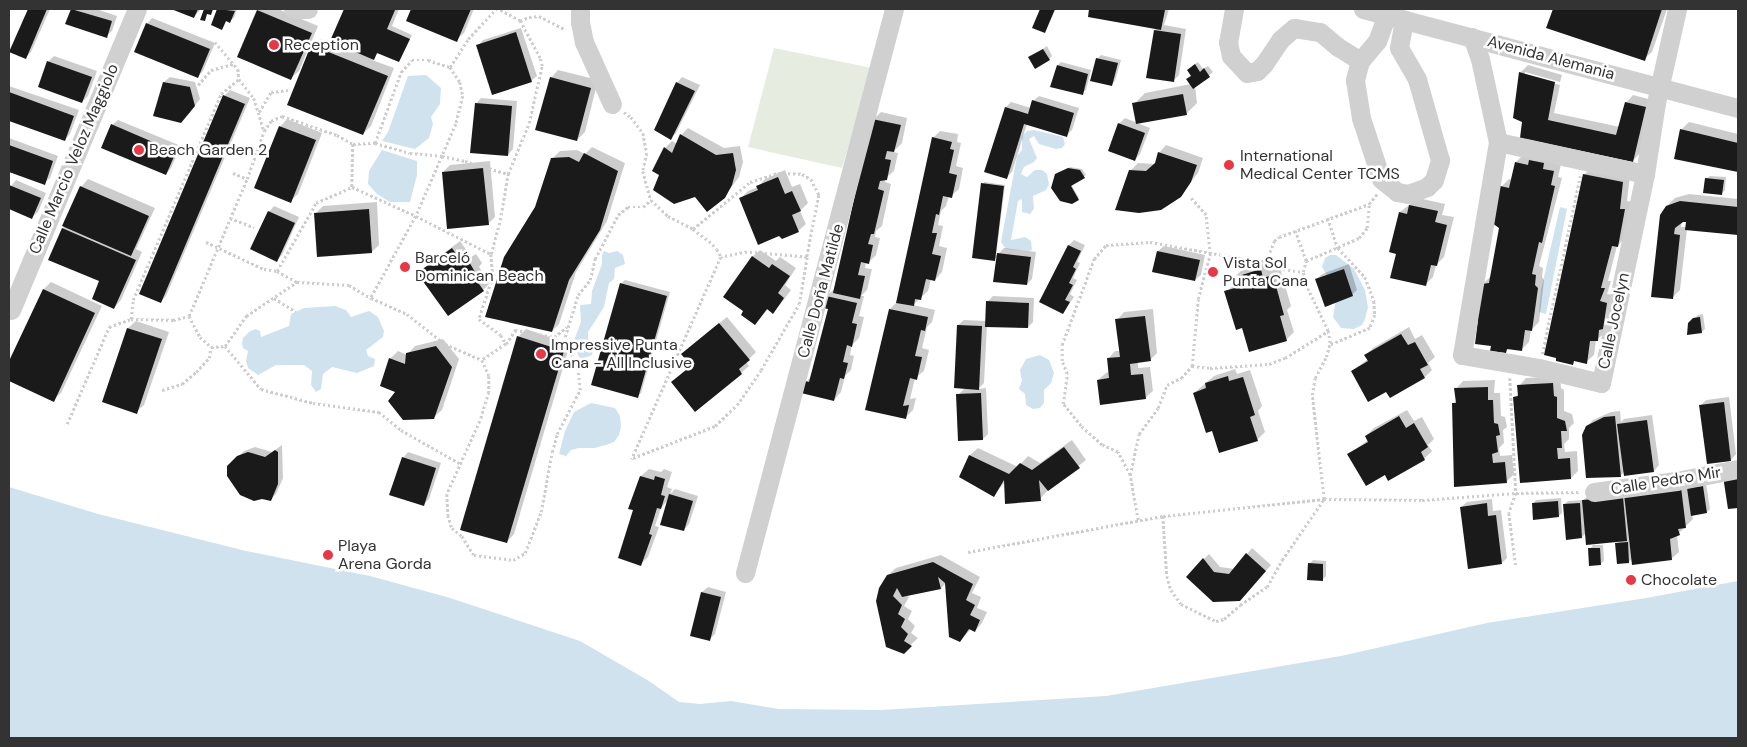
<!DOCTYPE html>
<meta charset="utf-8">
<style>
body{margin:0}
#map{position:relative;width:1747px;height:747px;overflow:hidden;background:#fff;font-family:"DM Sans",sans-serif}
div>[style]{position:absolute}
.green>*{inset:0;background:#e6ecdf}
.water>*{inset:0;background:#cfe2ee}
.shadow>*{inset:0;background:#0003}
.building>*{inset:0;background:#1a1a1a}
.path>*{height:2.5px;margin-top:-1.25px;transform-origin:0;background:repeating-linear-gradient(90deg,#cdcdcd 0 2.5px,transparent 0 5px)}
.minor>*{height:19px;margin:-9.5px;padding:0 9.5px;transform-origin:9.5px;border-radius:9.5px;background:#d0d0d0}
.dots>*{width:14px;height:14px;translate:-50% -50%;box-sizing:border-box;border:2px solid #fff;border-radius:50%}
span{translate:-50% -50%;white-space:nowrap;text-align:center;line-height:1.15;-webkit-text-stroke:5px #fff;paint-order:stroke}
.poi-label{font-size:16px;color:#333}
.left{translate:0 -50%;text-align:left}
.street-label{font-size:16px;color:#333}
.frame{position:absolute;inset:0;border:10px solid #333;pointer-events:none}
</style>
<div id="map">
<div class="green">
<div style="clip-path:polygon(774px 48px,872px 68px,842px 168px,748px 147px)"></div>
</div>
<div class="water">
<div style="clip-path:polygon(426px 75px,441px 88px,440px 104px,431px 117px,433px 124px,429px 138px,415px 149px,382px 141px,388px 132px,408px 76px)"></div>
<div style="clip-path:polygon(1034px 130px,1063px 137px,1065px 144px,1062px 148px,1056px 149px,1039px 144px,1034px 136px,1029px 139px,1037px 158px,1034px 162px,1024px 167px,1021px 174px,1027px 177px,1035px 170px,1042px 170px,1047px 174px,1049px 184px,1046px 190px,1033px 196px,1034px 209px,1030px 214px,1022px 212px,1022px 201px,1021px 199px,1018px 201px,1011px 240px,1025px 237px,1031px 241px,1032px 250px,1029px 251px,1006px 249px,1001px 242px,1017px 156px,1022px 150px,1022px 137px,1027px 131px)"></div>
<div style="clip-path:polygon(382px 150px,417px 161px,417px 175px,410px 202px,390px 202px,377px 194px,368px 184px,369px 171px)"></div>
<div style="clip-path:polygon(1560px 207px,1567px 209px,1546px 314px,1539px 312px,1541px 290px)"></div>
<div style="clip-path:polygon(604px 251px,609px 253px,617px 251px,623px 255px,625px 264px,615px 268px,614px 279px,609px 283px,604px 307px,588px 332px,588px 343px,594px 346px,592px 355px,582px 359px,579px 357px,573px 343px,581px 322px,580px 305px,591px 304px,592px 291px,602px 264px,602px 255px)"></div>
<div style="clip-path:polygon(1330px 255px,1336px 255px,1354px 269px,1365px 290px,1368px 307px,1365px 319px,1362px 325px,1354px 329px,1341px 328px,1333px 317px,1336px 299px,1332px 284px,1322px 267px,1325px 258px)"></div>
<div style="clip-path:polygon(335px 306px,346px 310px,351px 317px,369px 311px,378px 317px,384px 331px,383px 337px,366px 350px,368px 356px,375px 359px,374px 366px,357px 373px,332px 367px,323px 374px,321px 389px,316px 392px,311px 385px,312px 371px,304px 365px,276px 365px,258px 375px,248px 368px,246px 361px,248px 351px,243px 348px,242px 344px,243px 338px,249px 332px,255px 329px,260px 331px,261px 337px,289px 326px,291px 314px,304px 308px)"></div>
<div style="clip-path:polygon(1040px 355px,1049px 360px,1054px 373px,1051px 383px,1044px 390px,1044px 403px,1040px 408px,1033px 409px,1026px 405px,1025px 394px,1019px 389px,1022px 381px,1020px 370px,1026px 359px)"></div>
<div style="clip-path:polygon(591px 403px,615px 408px,620px 416px,621px 427px,619px 435px,614px 442px,606px 445px,594px 448px,579px 448px,571px 450px,566px 456px,559px 454px,565px 431px,574px 412px)"></div>
<div style="clip-path:polygon(9px 487px,98px 514px,246px 551px,370px 576px,447px 597px,580px 641px,649px 681px,679px 702px,700px 704px,731px 701px,779px 709px,881px 710px,1106px 696px,1341px 656px,1487px 623px,1646px 598px,1738px 581px,1738px 738px,9px 738px)"></div>
</div>
<div class="shadow">
<div style="clip-path:polygon(29px 9px,50px 9px,31px 52px,25px 58px,11px 52px)"></div>
<div style="clip-path:polygon(72px 9px,96px 9px,117px 16px,112px 31px,106px 36px,67px 23px)"></div>
<div style="clip-path:polygon(175px 9px,201px 9px,194px 17px)"></div>
<div style="clip-path:polygon(219px 9px,237px 9px,234px 18px,230px 21px,226px 20px,222px 28px,212px 24px)"></div>
<div style="clip-path:polygon(260px 9px,278px 9px,318px 26px,299px 71px,291px 78px,258px 11px)"></div>
<div style="clip-path:polygon(346px 9px,399px 9px,392px 26px,412px 35px,399px 61px,379px 52px,372px 60px,394px 68px,371px 126px,363px 134px,312px 46px,320px 39px,350px 51px,351px 49px,332px 40px)"></div>
<div style="clip-path:polygon(412px 9px,474px 9px,464px 33px,456px 40px,408px 20px)"></div>
<div style="clip-path:polygon(1041px 9px,1056px 9px,1045px 31px,1034px 27px)"></div>
<div style="clip-path:polygon(1091px 9px,1169px 9px,1164px 25px,1186px 29px,1179px 75px,1173px 81px,1155px 30px,1157px 28px,1089px 16px)"></div>
<div style="clip-path:polygon(1554px 9px,1667px 9px,1652px 52px,1644px 59px,1548px 27px)"></div>
<div style="clip-path:polygon(152px 18px,215px 43px,203px 71px,198px 77px,147px 24px)"></div>
<div style="clip-path:polygon(521px 28px,537px 76px,531px 81px,478px 46px,483px 40px)"></div>
<div style="clip-path:polygon(1047px 46px,1052px 56px,1049px 59px,1030px 58px)"></div>
<div style="clip-path:polygon(1101px 55px,1121px 60px,1115px 81px,1111px 85px,1092px 80px,1098px 58px)"></div>
<div style="clip-path:polygon(54px 56px,97px 71px,88px 96px,82px 102px,48px 62px)"></div>
<div style="clip-path:polygon(1061px 62px,1091px 70px,1086px 90px,1082px 93px,1058px 65px)"></div>
<div style="clip-path:polygon(1198px 62px,1203px 69px,1208px 66px,1213px 72px,1195px 86px,1197px 103px,1186px 114px,1134px 104px,1145px 93px,1191px 84px,1187px 79px,1192px 75px,1192px 66px)"></div>
<div style="clip-path:polygon(1528px 65px,1562px 75px,1560px 82px,1525px 72px,1525px 75px,1560px 85px,1554px 113px,1620px 127px,1626px 103px,1633px 95px,1652px 100px,1640px 153px,1633px 161px,1523px 121px,1520px 73px)"></div>
<div style="clip-path:polygon(558px 70px,598px 80px,585px 132px,577px 140px,551px 78px)"></div>
<div style="clip-path:polygon(170px 77px,195px 82px,200px 99px,187px 116px,164px 82px)"></div>
<div style="clip-path:polygon(682px 77px,700px 85px,676px 133px,671px 138px,677px 83px)"></div>
<div style="clip-path:polygon(9px 86px,79px 110px,70px 134px,65px 140px,9px 119px)"></div>
<div style="clip-path:polygon(230px 90px,250px 98px,166px 296px,160px 302px,141px 293px,224px 96px)"></div>
<div style="clip-path:polygon(1039px 96px,1079px 108px,1072px 130px,1066px 136px,1027px 124px,1012px 172px,1006px 178px,1006px 107px,1011px 102px,1031px 108px,1033px 101px)"></div>
<div style="clip-path:polygon(481px 98px,517px 101px,513px 149px,508px 155px,476px 104px)"></div>
<div style="clip-path:polygon(881px 112px,907px 118px,902px 143px,893px 152px,898px 153px,894px 171px,885px 179px,885px 182px,891px 184px,882px 226px,876px 231px,875px 237px,880px 238px,876px 255px,869px 262px,866px 262px,865px 268px,872px 269px,867px 290px,861px 296px,864px 296px,859px 316px,864px 317px,859px 338px,852px 345px,850px 355px,854px 356px,851px 370px,845px 376px,841px 392px,834px 400px,806px 382px,813px 375px,829px 308px,827px 296px,834px 289px,873px 120px)"></div>
<div style="clip-path:polygon(1125px 118px,1150px 128px,1140px 154px,1135px 160px,1119px 124px)"></div>
<div style="clip-path:polygon(287px 119px,322px 133px,298px 194px,290px 201px,280px 127px)"></div>
<div style="clip-path:polygon(118px 120px,181px 146px,171px 168px,166px 174px,112px 125px)"></div>
<div style="clip-path:polygon(1689px 122px,1738px 134px,1738px 171px,1675px 158px,1681px 130px)"></div>
<div style="clip-path:polygon(688px 128px,724px 148px,740px 146px,743px 162px,739px 177px,724px 197px,696px 196px,661px 175px,665px 148px,672px 141px,677px 144px,681px 135px)"></div>
<div style="clip-path:polygon(940px 131px,958px 134px,957px 142px,961px 143px,956px 166px,963px 168px,959px 189px,951px 196px,949px 196px,946px 206px,941px 211px,938px 225px,943px 226px,939px 246px,947px 248px,942px 272px,935px 280px,931px 279px,928px 291px,913px 305px,935px 310px,932px 322px,927px 327px,922px 348px,929px 350px,924px 371px,915px 378px,910px 399px,916px 398px,913px 410px,905px 418px,867px 409px,890px 309px,898px 301px,933px 138px)"></div>
<div style="clip-path:polygon(9px 138px,58px 156px,50px 178px,44px 183px,9px 171px)"></div>
<div style="clip-path:polygon(1166px 145px,1203px 158px,1198px 173px,1180px 196px,1130px 171px,1138px 163px,1155px 164px,1159px 153px)"></div>
<div style="clip-path:polygon(592px 147px,625px 163px,607px 221px,576px 272px,559px 324px,552px 331px,536px 207px,552px 159px,560px 151px,577px 150px,585px 154px)"></div>
<div style="clip-path:polygon(1523px 155px,1561px 164px,1558px 177px,1562px 178px,1539px 266px,1543px 268px,1542px 277px,1544px 280px,1539px 322px,1531px 330px,1529px 342px,1522px 349px,1510px 348px,1506px 351px,1492px 345px,1483px 284px,1491px 276px,1500px 228px,1501px 187px,1509px 179px,1512px 180px,1516px 162px)"></div>
<div style="clip-path:polygon(490px 161px,495px 217px,488px 224px,443px 172px,450px 165px)"></div>
<div style="clip-path:polygon(1070px 167px,1082px 169px,1086px 175px,1071px 184px,1079px 198px,1078px 199px,1058px 173px)"></div>
<div style="clip-path:polygon(1592px 167px,1630px 175px,1627px 201px,1632px 202px,1625px 238px,1617px 246px,1608px 281px,1611px 281px,1607px 294px,1613px 295px,1605px 333px,1596px 340px,1594px 355px,1586px 362px,1575px 360px,1572px 363px,1584px 175px)"></div>
<div style="clip-path:polygon(785px 170px,792px 187px,800px 184px,808px 203px,800px 211px,806px 224px,798px 231px,740px 199px,748px 191px,758px 187px,765px 179px)"></div>
<div style="clip-path:polygon(1710px 176px,1726px 177px,1725px 190px,1721px 194px,1706px 179px)"></div>
<div style="clip-path:polygon(88px 179px,155px 208px,136px 249px,142px 252px,121px 300px,114px 308px,101px 281px,63px 229px,81px 187px)"></div>
<div style="clip-path:polygon(16px 180px,46px 193px,38px 212px,32px 217px,9px 208px,9px 189px)"></div>
<div style="clip-path:polygon(984px 182px,1005px 185px,996px 256px,1004px 248px,1036px 252px,1032px 279px,1027px 284px,998px 256px,994px 260px)"></div>
<div style="clip-path:polygon(evenodd,1689px 194px,1738px 199px,1738px 234px,1687px 229px,1680px 290px,1672px 298px,1667px 206px,1675px 198px,1689px 194px,1682px 220px,1687px 221px,1687px 227px,1681px 227px,1682px 220px)"></div>
<div style="clip-path:polygon(1418px 198px,1445px 204px,1442px 215px,1454px 217px,1444px 257px,1436px 265px,1433px 277px,1425px 285px,1397px 253px,1400px 212px)"></div>
<div style="clip-path:polygon(377px 202px,379px 245px,372px 252px,316px 213px,323px 206px)"></div>
<div style="clip-path:polygon(274px 206px,299px 217px,282px 255px,277px 260px,269px 212px)"></div>
<div style="clip-path:polygon(1074px 240px,1085px 245px,1077px 262px,1080px 263px,1073px 278px,1077px 280px,1070px 294px,1074px 297px,1063px 313px,1069px 245px)"></div>
<div style="clip-path:polygon(460px 241px,471px 257px,476px 254px,482px 263px,479px 267px,490px 283px,483px 290px,418px 273px)"></div>
<div style="clip-path:polygon(1164px 246px,1205px 255px,1201px 275px,1195px 280px,1158px 251px)"></div>
<div style="clip-path:polygon(760px 250px,776px 261px,780px 257px,796px 268px,785px 285px,791px 290px,780px 305px,773px 312px,768px 309px,755px 324px,745px 311px,752px 257px)"></div>
<div style="clip-path:polygon(1268px 262px,1271px 271px,1280px 268px,1291px 306px,1287px 310px,1294px 332px,1286px 340px,1243px 327px,1226px 292px,1235px 284px,1233px 278px,1241px 271px)"></div>
<div style="clip-path:polygon(1349px 264px,1357px 290px,1352px 295px,1316px 280px,1322px 274px)"></div>
<div style="clip-path:polygon(625px 280px,670px 292px,641px 393px,638px 396px,593px 384px,622px 283px)"></div>
<div style="clip-path:polygon(51px 282px,102px 306px,61px 393px,53px 400px,9px 380px,9px 364px,44px 289px)"></div>
<div style="clip-path:polygon(993px 296px,1034px 298px,1033px 322px,1028px 327px,987px 325px,984px 383px,978px 389px,986px 388px,988px 434px,983px 439px,958px 395px,965px 388px,958px 325px,964px 320px,986px 321px,987px 302px)"></div>
<div style="clip-path:polygon(1153px 309px,1157px 353px,1150px 360px,1138px 362px,1138px 368px,1150px 367px,1153px 391px,1145px 398px,1098px 380px,1106px 373px,1109px 372px,1108px 359px,1115px 351px,1120px 351px,1117px 320px,1124px 312px)"></div>
<div style="clip-path:polygon(1703px 314px,1705px 329px,1702px 332px,1689px 323px,1698px 315px)"></div>
<div style="clip-path:polygon(727px 317px,756px 352px,746px 362px,749px 366px,741px 373px,672px 382px,692px 365px,690px 347px)"></div>
<div style="clip-path:polygon(136px 321px,169px 332px,144px 405px,136px 412px,104px 401px,128px 328px)"></div>
<div style="clip-path:polygon(1409px 327px,1415px 339px,1422px 335px,1435px 357px,1428px 363px,1432px 370px,1425px 377px,1390px 397px,1386px 390px,1352px 371px,1368px 359px,1366px 355px,1373px 348px)"></div>
<div style="clip-path:polygon(526px 329px,570px 344px,514px 534px,507px 542px,518px 337px)"></div>
<div style="clip-path:polygon(443px 339px,459px 359px,442px 410px,434px 417px,397px 391px,390px 359px,398px 351px,407px 355px,415px 346px)"></div>
<div style="clip-path:polygon(1235px 369px,1237px 374px,1250px 370px,1262px 406px,1258px 411px,1265px 432px,1257px 440px,1213px 430px,1194px 393px,1214px 376px)"></div>
<div style="clip-path:polygon(1560px 376px,1561px 388px,1564px 390px,1564px 411px,1572px 414px,1574px 423px,1569px 428px,1569px 439px,1564px 444px,1565px 452px,1577px 451px,1578px 471px,1571px 478px,1515px 397px,1519px 393px,1519px 386px,1526px 378px)"></div>
<div style="clip-path:polygon(1495px 380px,1494px 393px,1500px 393px,1501px 416px,1505px 417px,1507px 427px,1503px 430px,1504px 443px,1499px 448px,1500px 456px,1512px 455px,1514px 474px,1507px 481px,1455px 485px,1453px 404px,1457px 400px,1456px 389px,1463px 381px)"></div>
<div style="clip-path:polygon(1729px 397px,1736px 454px,1731px 460px,1701px 405px,1706px 400px)"></div>
<div style="clip-path:polygon(1407px 410px,1414px 421px,1422px 417px,1434px 439px,1428px 445px,1432px 451px,1424px 459px,1389px 479px,1385px 473px,1349px 454px,1368px 440px,1366px 436px,1374px 428px)"></div>
<div style="clip-path:polygon(1620px 411px,1621px 422px,1624px 419px,1652px 415px,1659px 465px,1654px 471px,1625px 471px,1620px 476px,1587px 426px,1593px 420px,1611px 412px)"></div>
<div style="clip-path:polygon(1072px 440px,1086px 460px,1048px 490px,1040px 499px,1006px 481px,993px 496px,960px 477px,970px 455px,978px 448px,1018px 467px,1028px 456px,1040px 463px)"></div>
<div style="clip-path:polygon(282px 445px,283px 478px,276px 494px,270px 500px,229px 466px,244px 451px,255px 447px,272px 452px)"></div>
<div style="clip-path:polygon(408px 452px,441px 463px,429px 499px,423px 505px,403px 458px)"></div>
<div style="clip-path:polygon(649px 469px,661px 472px,664px 469px,672px 472px,667px 487px,672px 489px,670px 494px,675px 489px,698px 496px,689px 524px,684px 530px,668px 500px,661px 508px,655px 526px,659px 527px,648px 557px,641px 564px,634px 510px,629px 508px,641px 476px)"></div>
<div style="clip-path:polygon(1706px 483px,1710px 509px,1707px 512px,1692px 515px,1693px 519px,1677px 535px,1679px 552px,1671px 559px,1633px 558px,1629px 562px,1617px 544px,1620px 541px,1586px 533px,1582px 537px,1564px 505px,1568px 501px,1584px 500px,1589px 495px)"></div>
<div style="clip-path:polygon(1561px 498px,1562px 513px,1558px 516px,1533px 504px,1536px 500px)"></div>
<div style="clip-path:polygon(1492px 499px,1493px 511px,1501px 510px,1507px 558px,1502px 563px,1461px 507px,1467px 502px)"></div>
<div style="clip-path:polygon(1593px 545px,1603px 545px,1604px 561px,1600px 564px,1590px 549px)"></div>
<div style="clip-path:polygon(1252px 548px,1271px 565px,1246px 594px,1213px 601px,1204px 559px,1209px 554px,1220px 567px,1235px 569px)"></div>
<div style="clip-path:polygon(941px 555px,980px 577px,972px 593px,981px 597px,977px 608px,987px 612px,982px 623px,975px 631px,971px 629px,960px 641px,947px 582px,941px 588px,906px 595px,909px 597px,904px 606px,912px 611px,908px 619px,915px 626px,911px 633px,918px 638px,903px 652px,888px 575px,896px 568px)"></div>
<div style="clip-path:polygon(1313px 560px,1326px 561px,1326px 576px,1322px 580px,1309px 564px)"></div>
<div style="clip-path:polygon(708px 587px,726px 592px,715px 634px,709px 640px,702px 592px)"></div>
</div>
<div class="building">
<div style="clip-path:polygon(28px 9px,47px 9px,26px 59px,9px 52px)"></div>
<div style="clip-path:polygon(71px 9px,112px 21px,107px 38px,65px 24px)"></div>
<div style="clip-path:polygon(171px 9px,198px 9px,194px 18px)"></div>
<div style="clip-path:polygon(204px 9px,213px 9px,211px 15px,207px 14px,205px 21px,200px 20px)"></div>
<div style="clip-path:polygon(217px 9px,235px 11px,230px 23px,226px 21px,222px 30px,211px 25px)"></div>
<div style="clip-path:polygon(344px 9px,395px 10px,387px 29px,410px 39px,399px 62px,377px 53px,374px 60px,330px 41px)"></div>
<div style="clip-path:polygon(411px 9px,471px 9px,457px 42px,406px 21px)"></div>
<div style="clip-path:polygon(1040px 9px,1055px 9px,1045px 33px,1032px 28px)"></div>
<div style="clip-path:polygon(1089px 9px,1159px 9px,1165px 10px,1161px 30px,1088px 17px)"></div>
<div style="clip-path:polygon(1553px 9px,1662px 9px,1645px 61px,1546px 28px)"></div>
<div style="clip-path:polygon(257px 10px,312px 33px,291px 80px,237px 57px)"></div>
<div style="clip-path:polygon(146px 23px,210px 49px,198px 78px,134px 52px)"></div>
<div style="clip-path:polygon(1154px 30px,1181px 34px,1174px 82px,1146px 78px)"></div>
<div style="clip-path:polygon(516px 32px,532px 82px,492px 95px,476px 45px)"></div>
<div style="clip-path:polygon(311px 45px,388px 76px,363px 135px,287px 105px)"></div>
<div style="clip-path:polygon(1043px 49px,1050px 60px,1035px 69px,1028px 57px)"></div>
<div style="clip-path:polygon(1096px 58px,1118px 63px,1112px 86px,1090px 81px)"></div>
<div style="clip-path:polygon(47px 61px,92px 77px,82px 103px,38px 87px)"></div>
<div style="clip-path:polygon(1195px 64px,1200px 72px,1204px 68px,1210px 77px,1193px 89px,1186px 79px,1191px 76px,1187px 70px)"></div>
<div style="clip-path:polygon(1057px 65px,1088px 74px,1083px 95px,1050px 87px)"></div>
<div style="clip-path:polygon(1519px 72px,1555px 82px,1548px 120px,1616px 135px,1625px 102px,1646px 107px,1633px 162px,1520px 138px,1522px 122px,1513px 118px)"></div>
<div style="clip-path:polygon(550px 77px,591px 88px,577px 141px,535px 130px)"></div>
<div style="clip-path:polygon(163px 82px,190px 87px,195px 106px,181px 123px,153px 116px)"></div>
<div style="clip-path:polygon(676px 82px,695px 91px,671px 140px,654px 130px)"></div>
<div style="clip-path:polygon(9px 92px,74px 116px,65px 141px,9px 121px)"></div>
<div style="clip-path:polygon(1183px 94px,1187px 115px,1136px 124px,1132px 103px)"></div>
<div style="clip-path:polygon(223px 95px,245px 104px,161px 303px,139px 294px)"></div>
<div style="clip-path:polygon(1032px 100px,1074px 113px,1067px 137px,1024px 124px,1007px 179px,984px 172px,1005px 107px,1028px 114px)"></div>
<div style="clip-path:polygon(475px 103px,512px 106px,508px 156px,470px 153px)"></div>
<div style="clip-path:polygon(872px 119px,901px 125px,894px 152px,887px 151px,885px 159px,891px 160px,887px 180px,880px 181px,878px 189px,884px 191px,874px 234px,871px 234px,868px 244px,873px 245px,869px 264px,861px 262px,858px 275px,865px 276px,860px 299px,833px 293px)"></div>
<div style="clip-path:polygon(1118px 123px,1145px 133px,1135px 161px,1108px 151px)"></div>
<div style="clip-path:polygon(111px 124px,176px 152px,166px 175px,101px 148px)"></div>
<div style="clip-path:polygon(279px 126px,316px 140px,291px 203px,254px 188px)"></div>
<div style="clip-path:polygon(1680px 129px,1738px 143px,1738px 172px,1674px 159px)"></div>
<div style="clip-path:polygon(680px 134px,716px 155px,733px 153px,736px 170px,732px 185px,725px 198px,707px 212px,695px 197px,674px 204px,653px 190px,659px 175px,652px 171px,664px 147px,672px 153px)"></div>
<div style="clip-path:polygon(932px 137px,952px 142px,950px 149px,954px 150px,949px 173px,957px 175px,952px 198px,943px 196px,939px 215px,936px 214px,932px 233px,937px 233px,932px 254px,941px 256px,935px 281px,926px 279px,921px 300px,915px 299px,914px 306px,896px 303px)"></div>
<div style="clip-path:polygon(9px 145px,53px 161px,45px 185px,9px 172px)"></div>
<div style="clip-path:polygon(1158px 152px,1197px 165px,1191px 182px,1181px 197px,1161px 210px,1139px 213px,1115px 210px,1129px 170px,1146px 171px,1155px 163px)"></div>
<div style="clip-path:polygon(584px 153px,618px 171px,600px 230px,569px 280px,552px 332px,485px 317px,504px 257px,535px 207px,551px 158px,569px 157px,579px 162px)"></div>
<div style="clip-path:polygon(1529px 160px,1544px 163px,1543px 169px,1554px 171px,1551px 185px,1555px 186px,1542px 243px,1539px 242px,1532px 274px,1536px 275px,1535px 285px,1538px 288px,1532px 331px,1525px 330px,1522px 351px,1507px 349px,1506px 353px,1490px 351px,1491px 346px,1475px 344px,1478px 320px,1474px 321px,1482px 284px,1489px 283px,1499px 228px,1492px 223px,1500px 186px,1509px 188px,1515px 162px,1528px 165px)"></div>
<div style="clip-path:polygon(483px 168px,489px 225px,447px 229px,442px 172px)"></div>
<div style="clip-path:polygon(1068px 168px,1080px 170px,1085px 178px,1071px 186px,1079px 200px,1072px 204px,1060px 201px,1051px 188px,1055px 174px)"></div>
<div style="clip-path:polygon(1583px 174px,1623px 182px,1620px 209px,1625px 209px,1618px 247px,1612px 246px,1601px 288px,1605px 288px,1600px 301px,1607px 303px,1603px 329px,1599px 330px,1598px 341px,1590px 341px,1587px 364px,1574px 361px,1573px 365px,1556px 361px,1556px 358px,1544px 355px)"></div>
<div style="clip-path:polygon(778px 177px,785px 194px,792px 191px,801px 211px,792px 215px,799px 232px,782px 239px,779px 236px,758px 245px,739px 198px,758px 190px,756px 186px)"></div>
<div style="clip-path:polygon(1705px 178px,1724px 180px,1722px 195px,1703px 193px)"></div>
<div style="clip-path:polygon(981px 183px,1004px 186px,995px 261px,972px 258px)"></div>
<div style="clip-path:polygon(9px 185px,41px 198px,32px 219px,9px 209px)"></div>
<div style="clip-path:polygon(80px 186px,149px 216px,131px 256px,62px 226px)"></div>
<div style="clip-path:polygon(1680px 201px,1738px 207px,1738px 235px,1685px 230px,1686px 222px,1683px 222px,1675px 228px,1674px 234px,1680px 235px,1673px 299px,1651px 297px,1660px 215px,1666px 206px)"></div>
<div style="clip-path:polygon(1409px 205px,1438px 211px,1435px 222px,1447px 225px,1437px 266px,1431px 265px,1426px 286px,1390px 278px,1396px 254px,1389px 252px,1399px 212px,1407px 214px)"></div>
<div style="clip-path:polygon(369px 209px,372px 253px,317px 257px,314px 213px)"></div>
<div style="clip-path:polygon(268px 211px,295px 223px,277px 262px,250px 249px)"></div>
<div style="clip-path:polygon(62px 228px,136px 260px,114px 309px,92px 299px,99px 281px,48px 260px)"></div>
<div style="clip-path:polygon(1068px 245px,1081px 251px,1073px 267px,1076px 269px,1069px 283px,1073px 285px,1065px 300px,1070px 302px,1063px 314px,1039px 302px)"></div>
<div style="clip-path:polygon(452px 248px,463px 264px,468px 260px,475px 272px,472px 274px,484px 291px,448px 316px,417px 273px)"></div>
<div style="clip-path:polygon(1157px 251px,1200px 260px,1195px 281px,1152px 272px)"></div>
<div style="clip-path:polygon(997px 253px,1031px 257px,1027px 285px,993px 282px)"></div>
<div style="clip-path:polygon(752px 256px,769px 268px,772px 264px,790px 276px,778px 293px,784px 298px,773px 314px,767px 309px,755px 325px,741px 315px,743px 311px,723px 297px)"></div>
<div style="clip-path:polygon(1261px 269px,1263px 278px,1273px 275px,1284px 315px,1280px 316px,1287px 341px,1249px 352px,1242px 328px,1236px 330px,1224px 291px,1235px 288px,1232px 278px)"></div>
<div style="clip-path:polygon(1344px 269px,1353px 296px,1325px 307px,1315px 279px)"></div>
<div style="clip-path:polygon(620px 283px,667px 296px,638px 398px,591px 385px)"></div>
<div style="clip-path:polygon(43px 289px,95px 313px,54px 402px,9px 381px,9px 361px)"></div>
<div style="clip-path:polygon(826px 296px,857px 303px,852px 323px,857px 324px,852px 347px,847px 345px,843px 362px,848px 363px,844px 379px,840px 378px,834px 401px,801px 393px,805px 381px,809px 382px,828px 309px,823px 308px)"></div>
<div style="clip-path:polygon(986px 301px,1029px 303px,1028px 328px,985px 327px)"></div>
<div style="clip-path:polygon(889px 309px,928px 317px,925px 331px,921px 330px,915px 356px,922px 357px,917px 380px,910px 378px,903px 406px,909px 405px,906px 419px,865px 410px)"></div>
<div style="clip-path:polygon(1145px 316px,1151px 361px,1130px 364px,1131px 375px,1143px 374px,1146px 399px,1100px 405px,1097px 380px,1109px 378px,1107px 358px,1120px 357px,1115px 319px)"></div>
<div style="clip-path:polygon(1700px 317px,1702px 333px,1687px 335px,1688px 323px,1693px 318px)"></div>
<div style="clip-path:polygon(719px 323px,750px 360px,739px 369px,742px 374px,695px 412px,671px 382px,691px 366px,681px 354px)"></div>
<div style="clip-path:polygon(957px 325px,982px 326px,979px 390px,954px 388px)"></div>
<div style="clip-path:polygon(127px 328px,162px 339px,137px 414px,102px 402px)"></div>
<div style="clip-path:polygon(1401px 334px,1408px 345px,1415px 342px,1428px 365px,1420px 369px,1425px 378px,1390px 398px,1386px 392px,1368px 402px,1351px 371px,1368px 361px,1364px 355px)"></div>
<div style="clip-path:polygon(517px 336px,564px 351px,507px 543px,460px 530px)"></div>
<div style="clip-path:polygon(436px 346px,452px 367px,434px 419px,403px 420px,388px 401px,395px 392px,380px 386px,389px 358px,405px 364px,406px 353px)"></div>
<div style="clip-path:polygon(1228px 376px,1229px 381px,1243px 377px,1255px 415px,1250px 417px,1258px 441px,1219px 453px,1212px 431px,1206px 433px,1193px 393px,1206px 388px,1205px 383px)"></div>
<div style="clip-path:polygon(1553px 383px,1554px 396px,1557px 397px,1557px 418px,1565px 421px,1567px 431px,1561px 431px,1562px 448px,1557px 448px,1558px 459px,1570px 458px,1571px 479px,1520px 483px,1513px 397px,1518px 396px,1517px 385px)"></div>
<div style="clip-path:polygon(1488px 387px,1488px 400px,1493px 400px,1494px 423px,1498px 424px,1500px 435px,1496px 436px,1498px 452px,1492px 454px,1493px 463px,1505px 462px,1507px 483px,1454px 487px,1452px 403px,1456px 403px,1454px 388px)"></div>
<div style="clip-path:polygon(981px 393px,983px 440px,958px 441px,956px 394px)"></div>
<div style="clip-path:polygon(1724px 402px,1731px 461px,1707px 464px,1699px 405px)"></div>
<div style="clip-path:polygon(1399px 416px,1406px 428px,1414px 423px,1428px 447px,1421px 452px,1425px 460px,1388px 481px,1385px 475px,1366px 486px,1347px 454px,1368px 442px,1365px 436px)"></div>
<div style="clip-path:polygon(1615px 416px,1621px 477px,1586px 478px,1582px 435px,1586px 426px,1604px 417px)"></div>
<div style="clip-path:polygon(1647px 420px,1654px 472px,1624px 476px,1617px 424px)"></div>
<div style="clip-path:polygon(1064px 447px,1080px 468px,1048px 491px,1039px 480px,1041px 501px,1005px 504px,1004px 480px,994px 497px,959px 477px,969px 455px,1009px 474px,1020px 463px,1032px 470px)"></div>
<div style="clip-path:polygon(275px 450px,278px 452px,278px 484px,271px 501px,262px 499px,254px 501px,240px 495px,227px 476px,227px 466px,237px 456px,248px 452px,265px 457px)"></div>
<div style="clip-path:polygon(402px 457px,436px 468px,424px 506px,389px 495px)"></div>
<div style="clip-path:polygon(1738px 473px,1738px 508px,1728px 509px,1723px 476px)"></div>
<div style="clip-path:polygon(640px 476px,654px 480px,655px 476px,665px 479px,661px 495px,665px 496px,661px 509px,657px 508px,649px 534px,652px 535px,641px 566px,618px 558px,633px 510px,628px 509px)"></div>
<div style="clip-path:polygon(1703px 486px,1707px 513px,1691px 516px,1687px 488px)"></div>
<div style="clip-path:polygon(1681px 487px,1686px 528px,1678px 529px,1680px 535px,1670px 539px,1672px 560px,1632px 565px,1624px 494px)"></div>
<div style="clip-path:polygon(669px 494px,693px 501px,684px 531px,660px 525px)"></div>
<div style="clip-path:polygon(1623px 497px,1627px 541px,1586px 545px,1582px 500px)"></div>
<div style="clip-path:polygon(1558px 501px,1559px 517px,1533px 520px,1532px 503px)"></div>
<div style="clip-path:polygon(1487px 503px,1488px 516px,1496px 515px,1502px 564px,1468px 569px,1460px 507px)"></div>
<div style="clip-path:polygon(1580px 503px,1582px 538px,1566px 540px,1563px 504px)"></div>
<div style="clip-path:polygon(1628px 542px,1629px 563px,1617px 564px,1615px 543px)"></div>
<div style="clip-path:polygon(1588px 548px,1600px 548px,1601px 565px,1589px 566px)"></div>
<div style="clip-path:polygon(1246px 553px,1266px 571px,1240px 601px,1213px 602px,1186px 577px,1203px 558px,1214px 572px,1229px 574px)"></div>
<div style="clip-path:polygon(933px 562px,973px 584px,966px 600px,975px 605px,970px 615px,980px 620px,975px 632px,969px 629px,960px 642px,949px 637px,945px 583px,938px 577px,941px 589px,902px 597px,897px 588px,893px 596px,902px 605px,898px 614px,905px 619px,901px 627px,908px 634px,904px 641px,912px 646px,904px 654px,886px 647px,876px 601px,879px 588px,887px 575px)"></div>
<div style="clip-path:polygon(1308px 563px,1323px 564px,1323px 581px,1307px 580px)"></div>
<div style="clip-path:polygon(701px 592px,721px 597px,710px 641px,690px 636px)"></div>
</div>
<div class="path">
<div style="left:520px;top:21px;width:10px;rotate:-24deg"></div>
<div style="left:529px;top:17px;width:10px;rotate:-6deg"></div>
<div style="left:539px;top:16px;width:30px;rotate:27deg"></div>
<div style="left:215px;top:42px;width:35px;rotate:50deg"></div>
<div style="left:238px;top:69px;width:10px;rotate:84deg"></div>
<div style="left:239px;top:79px;width:24px;rotate:52deg"></div>
<div style="left:254px;top:98px;width:34px;rotate:73deg"></div>
<div style="left:450px;top:67px;width:33px;rotate:-57deg"></div>
<div style="left:468px;top:39px;width:41px;rotate:-47deg"></div>
<div style="left:198px;top:85px;width:20px;rotate:-49deg"></div>
<div style="left:211px;top:70px;width:24px;rotate:-15deg"></div>
<div style="left:259px;top:112px;width:23px;rotate:-59deg"></div>
<div style="left:271px;top:92px;width:17px;rotate:-7deg"></div>
<div style="left:624px;top:112px;width:9px;rotate:36deg"></div>
<div style="left:631px;top:117px;width:20px;rotate:53deg"></div>
<div style="left:643px;top:133px;width:20px;rotate:79deg"></div>
<div style="left:647px;top:153px;width:18px;rotate:103deg"></div>
<div style="left:643px;top:171px;width:30px;rotate:75deg"></div>
<div style="left:375px;top:143px;width:36px;rotate:16deg"></div>
<div style="left:410px;top:153px;width:32px;rotate:5deg"></div>
<div style="left:442px;top:156px;width:24px;rotate:12deg"></div>
<div style="left:465px;top:161px;width:45px;rotate:16.8deg"></div>
<div style="left:353px;top:144px;width:43px;rotate:91.3deg"></div>
<div style="left:352px;top:187px;width:70px;rotate:24.4deg"></div>
<div style="left:416px;top:216px;width:94px;rotate:118.8deg"></div>
<div style="left:371px;top:298px;width:39px;rotate:24deg"></div>
<div style="left:407px;top:314px;width:48px;rotate:38.3deg"></div>
<div style="left:445px;top:344px;width:40px;rotate:23.4deg"></div>
<div style="left:233px;top:173px;width:15px;rotate:23deg"></div>
<div style="left:230px;top:218px;width:26px;rotate:21deg"></div>
<div style="left:1328px;top:218px;width:32px;rotate:72deg"></div>
<div style="left:1338px;top:248px;width:40px;rotate:47deg"></div>
<div style="left:1365px;top:277px;width:26px;rotate:69deg"></div>
<div style="left:1374px;top:301px;width:14px;rotate:86deg"></div>
<div style="left:1375px;top:315px;width:14px;rotate:111deg"></div>
<div style="left:1370px;top:328px;width:43px;rotate:157deg"></div>
<div style="left:693px;top:229px;width:74px;rotate:-39.5deg"></div>
<div style="left:750px;top:182px;width:29px;rotate:-18deg"></div>
<div style="left:778px;top:173px;width:24px;rotate:2deg"></div>
<div style="left:802px;top:174px;width:10px;rotate:29deg"></div>
<div style="left:811px;top:179px;width:18px;rotate:63deg"></div>
<div style="left:819px;top:195px;width:63px;rotate:101deg"></div>
<div style="left:807px;top:257px;width:60px;rotate:-175.2deg"></div>
<div style="left:747px;top:252px;width:26px;rotate:169deg"></div>
<div style="left:206px;top:242px;width:64px;rotate:25deg"></div>
<div style="left:264px;top:269px;width:13px;rotate:9deg"></div>
<div style="left:277px;top:271px;width:78px;rotate:-60.2deg"></div>
<div style="left:316px;top:203px;width:39px;rotate:-24deg"></div>
<div style="left:491px;top:254px;width:35px;rotate:-75deg"></div>
<div style="left:500px;top:220px;width:47px;rotate:-80.1deg"></div>
<div style="left:508px;top:174px;width:55px;rotate:-67.6deg"></div>
<div style="left:529px;top:123px;width:58px;rotate:-77.2deg"></div>
<div style="left:542px;top:66px;width:8px;rotate:-104deg"></div>
<div style="left:540px;top:58px;width:42px;rotate:-118.4deg"></div>
<div style="left:520px;top:21px;width:25px;rotate:-151deg"></div>
<div style="left:1265px;top:260px;width:20px;rotate:27deg"></div>
<div style="left:1283px;top:269px;width:20px;rotate:9deg"></div>
<div style="left:1306px;top:261px;width:58px;rotate:-23.5deg"></div>
<div style="left:1359px;top:238px;width:13px;rotate:-51deg"></div>
<div style="left:1367px;top:228px;width:24px;rotate:-85deg"></div>
<div style="left:277px;top:271px;width:23px;rotate:29deg"></div>
<div style="left:274px;top:298px;width:26px;rotate:32deg"></div>
<div style="left:189px;top:316px;width:24px;rotate:62deg"></div>
<div style="left:200px;top:337px;width:15px;rotate:42deg"></div>
<div style="left:211px;top:347px;width:14px;rotate:-4deg"></div>
<div style="left:225px;top:346px;width:37px;rotate:-55deg"></div>
<div style="left:246px;top:316px;width:61px;rotate:-33.7deg"></div>
<div style="left:297px;top:282px;width:52px;rotate:3.3deg"></div>
<div style="left:349px;top:285px;width:26px;rotate:31deg"></div>
<div style="left:131px;top:319px;width:19px;rotate:-84deg"></div>
<div style="left:133px;top:300px;width:224px;rotate:-66.9deg"></div>
<div style="left:221px;top:94px;width:23px;rotate:-40deg"></div>
<div style="left:506px;top:344px;width:17px;rotate:-57deg"></div>
<div style="left:515px;top:330px;width:40px;rotate:10deg"></div>
<div style="left:554px;top:337px;width:16px;rotate:-38deg"></div>
<div style="left:225px;top:346px;width:56px;rotate:50.1deg"></div>
<div style="left:261px;top:389px;width:54px;rotate:15.1deg"></div>
<div style="left:313px;top:403px;width:67px;rotate:7.8deg"></div>
<div style="left:379px;top:412px;width:28px;rotate:39deg"></div>
<div style="left:401px;top:430px;width:69px;rotate:29.5deg"></div>
<div style="left:1542px;top:354px;width:182px;rotate:-77.9deg"></div>
<div style="left:1192px;top:366px;width:18px;rotate:6deg"></div>
<div style="left:1210px;top:368px;width:59px;rotate:-3.9deg"></div>
<div style="left:1269px;top:364px;width:17px;rotate:-21deg"></div>
<div style="left:1285px;top:358px;width:51px;rotate:-32.1deg"></div>
<div style="left:1510px;top:378px;width:115px;rotate:87deg"></div>
<div style="left:1516px;top:493px;width:21px;rotate:109deg"></div>
<div style="left:1509px;top:513px;width:53px;rotate:82.5deg"></div>
<div style="left:162px;top:390px;width:21px;rotate:-17deg"></div>
<div style="left:182px;top:384px;width:18px;rotate:-41deg"></div>
<div style="left:196px;top:372px;width:19px;rotate:-47deg"></div>
<div style="left:209px;top:358px;width:11px;rotate:-80deg"></div>
<div style="left:67px;top:424px;width:106px;rotate:-66.6deg"></div>
<div style="left:109px;top:327px;width:23px;rotate:-20deg"></div>
<div style="left:131px;top:319px;width:42px;rotate:1.4deg"></div>
<div style="left:173px;top:320px;width:16px;rotate:-14deg"></div>
<div style="left:189px;top:316px;width:149px;rotate:-67.1deg"></div>
<div style="left:247px;top:179px;width:51px;rotate:-70.5deg"></div>
<div style="left:264px;top:131px;width:12px;rotate:-55deg"></div>
<div style="left:271px;top:121px;width:12px;rotate:-24deg"></div>
<div style="left:282px;top:116px;width:58px;rotate:19.1deg"></div>
<div style="left:337px;top:135px;width:18px;rotate:29deg"></div>
<div style="left:353px;top:144px;width:22px;rotate:-3deg"></div>
<div style="left:375px;top:143px;width:76px;rotate:-69.9deg"></div>
<div style="left:401px;top:72px;width:16px;rotate:-47deg"></div>
<div style="left:412px;top:60px;width:16px"></div>
<div style="left:428px;top:60px;width:23px;rotate:18deg"></div>
<div style="left:450px;top:67px;width:18px;rotate:56deg"></div>
<div style="left:460px;top:82px;width:14px;rotate:78deg"></div>
<div style="left:463px;top:96px;width:29px;rotate:104deg"></div>
<div style="left:456px;top:124px;width:100px;rotate:113.5deg"></div>
<div style="left:416px;top:216px;width:84px;rotate:26.9deg"></div>
<div style="left:491px;top:254px;width:23px;rotate:85deg"></div>
<div style="left:493px;top:277px;width:44px;rotate:108.4deg"></div>
<div style="left:479px;top:319px;width:27px;rotate:36deg"></div>
<div style="left:501px;top:335px;width:10px;rotate:61deg"></div>
<div style="left:506px;top:344px;width:29px;rotate:146deg"></div>
<div style="left:482px;top:360px;width:17px;rotate:66deg"></div>
<div style="left:489px;top:376px;width:16px;rotate:90deg"></div>
<div style="left:489px;top:392px;width:30px;rotate:107deg"></div>
<div style="left:480px;top:421px;width:80px;rotate:114.3deg"></div>
<div style="left:447px;top:494px;width:21px;rotate:87deg"></div>
<div style="left:448px;top:515px;width:14px;rotate:73deg"></div>
<div style="left:452px;top:528px;width:13px;rotate:39deg"></div>
<div style="left:462px;top:536px;width:22px;rotate:58deg"></div>
<div style="left:474px;top:555px;width:39px;rotate:7deg"></div>
<div style="left:513px;top:560px;width:14px;rotate:-30deg"></div>
<div style="left:525px;top:553px;width:44px;rotate:-68.7deg"></div>
<div style="left:541px;top:512px;width:61px;rotate:-79.6deg"></div>
<div style="left:552px;top:452px;width:19px;rotate:-74deg"></div>
<div style="left:557px;top:434px;width:50px;rotate:-62.4deg"></div>
<div style="left:580px;top:390px;width:20px;rotate:-96deg"></div>
<div style="left:578px;top:370px;width:35px;rotate:-112deg"></div>
<div style="left:565px;top:337px;width:44px;rotate:-72.8deg"></div>
<div style="left:578px;top:295px;width:19px;rotate:-51deg"></div>
<div style="left:590px;top:280px;width:22px;rotate:-77deg"></div>
<div style="left:595px;top:259px;width:50px;rotate:-62.4deg"></div>
<div style="left:618px;top:215px;width:13px;rotate:-39deg"></div>
<div style="left:628px;top:207px;width:15px"></div>
<div style="left:643px;top:207px;width:11px;rotate:-41deg"></div>
<div style="left:651px;top:200px;width:23px;rotate:43deg"></div>
<div style="left:668px;top:216px;width:28px;rotate:27deg"></div>
<div style="left:693px;top:229px;width:20px;rotate:37deg"></div>
<div style="left:709px;top:241px;width:11px;rotate:45deg"></div>
<div style="left:717px;top:249px;width:9px;rotate:63deg"></div>
<div style="left:721px;top:257px;width:221px;rotate:113.8deg"></div>
<div style="left:633px;top:458px;width:88px;rotate:-21.3deg"></div>
<div style="left:715px;top:426px;width:30px;rotate:-44deg"></div>
<div style="left:737px;top:405px;width:42px;rotate:-55.6deg"></div>
<div style="left:761px;top:370px;width:76px;rotate:-60.1deg"></div>
<div style="left:799px;top:304px;width:48px;rotate:-80.3deg"></div>
<div style="left:1130px;top:475px;width:26px;rotate:-118deg"></div>
<div style="left:1118px;top:452px;width:17px;rotate:-156deg"></div>
<div style="left:1102px;top:445px;width:28px;rotate:-138deg"></div>
<div style="left:1081px;top:426px;width:28px;rotate:-129deg"></div>
<div style="left:1063px;top:404px;width:30px;rotate:-82deg"></div>
<div style="left:1067px;top:374px;width:14px;rotate:-111deg"></div>
<div style="left:1062px;top:361px;width:16px;rotate:-90deg"></div>
<div style="left:1062px;top:345px;width:92px;rotate:-69.6deg"></div>
<div style="left:1094px;top:259px;width:18px;rotate:-49deg"></div>
<div style="left:1106px;top:245px;width:44px;rotate:-3.9deg"></div>
<div style="left:1150px;top:242px;width:113px;rotate:10.2deg"></div>
<div style="left:1261px;top:262px;width:9px;rotate:-36deg"></div>
<div style="left:1268px;top:257px;width:17px;rotate:-69deg"></div>
<div style="left:1274px;top:241px;width:6px;rotate:-39deg"></div>
<div style="left:1279px;top:237px;width:96px;rotate:-20.1deg"></div>
<div style="left:1369px;top:204px;width:13px;rotate:-51deg"></div>
<div style="left:1163px;top:516px;width:60px;rotate:86.2deg"></div>
<div style="left:1167px;top:576px;width:15px;rotate:74deg"></div>
<div style="left:1171px;top:590px;width:17px;rotate:54deg"></div>
<div style="left:1181px;top:604px;width:39px;rotate:26deg"></div>
<div style="left:1216px;top:621px;width:8px;rotate:-14deg"></div>
<div style="left:1224px;top:619px;width:21px;rotate:-41deg"></div>
<div style="left:1240px;top:605px;width:32px;rotate:-34deg"></div>
<div style="left:1267px;top:587px;width:31px;rotate:-61deg"></div>
<div style="left:1282px;top:560px;width:74px;rotate:-55.5deg"></div>
<div style="left:1324px;top:499px;width:105px;rotate:-96.6deg"></div>
<div style="left:1312px;top:395px;width:17px;rotate:-80deg"></div>
<div style="left:1315px;top:378px;width:24px;rotate:-62deg"></div>
<div style="left:1326px;top:357px;width:15px;rotate:-74deg"></div>
<div style="left:1330px;top:343px;width:12px;rotate:-99deg"></div>
<div style="left:1328px;top:331px;width:51px;rotate:-115.6deg"></div>
<div style="left:1306px;top:285px;width:13px;rotate:-103deg"></div>
<div style="left:1303px;top:272px;width:11px;rotate:-75deg"></div>
<div style="left:1306px;top:261px;width:32px;rotate:-110deg"></div>
<div style="left:1138px;top:520px;width:46px;rotate:-100.1deg"></div>
<div style="left:1130px;top:475px;width:42px;rotate:-77.6deg"></div>
<div style="left:1139px;top:434px;width:32px;rotate:-54deg"></div>
<div style="left:1158px;top:408px;width:25px;rotate:-69deg"></div>
<div style="left:1167px;top:385px;width:16px;rotate:-27deg"></div>
<div style="left:1181px;top:378px;width:16px;rotate:-47deg"></div>
<div style="left:1192px;top:366px;width:67px;rotate:-84.9deg"></div>
<div style="left:1198px;top:299px;width:47px;rotate:-75.1deg"></div>
<div style="left:1210px;top:254px;width:39px;rotate:-96deg"></div>
<div style="left:1206px;top:215px;width:25px;rotate:-132deg"></div>
<div style="left:968px;top:552px;width:198px;rotate:-10.5deg"></div>
<div style="left:1163px;top:516px;width:162px;rotate:-6deg"></div>
<div style="left:1324px;top:499px;width:98px;rotate:0.6deg"></div>
<div style="left:1422px;top:500px;width:94px;rotate:-4.3deg"></div>
<div style="left:1516px;top:493px;width:64px;rotate:-0.9deg"></div>
</div>
<div class="minor">
<div style="left:293px;top:9px;width:15px"></div>
<div style="left:580px;top:9px;width:13px;rotate:90deg"></div>
<div style="left:580px;top:22px;width:20px;rotate:79deg"></div>
<div style="left:584px;top:42px;width:68px;rotate:65.7deg"></div>
<div style="left:1234px;top:9px;width:34px;rotate:100deg"></div>
<div style="left:1228px;top:42px;width:14px;rotate:78deg"></div>
<div style="left:1231px;top:56px;width:23px;rotate:47deg"></div>
<div style="left:1247px;top:73px;width:10px;rotate:-11deg"></div>
<div style="left:1257px;top:71px;width:10px;rotate:-45deg"></div>
<div style="left:1264px;top:64px;width:29px;rotate:-56deg"></div>
<div style="left:1280px;top:40px;width:18px;rotate:-41deg"></div>
<div style="left:1294px;top:28px;width:26px;rotate:9deg"></div>
<div style="left:1320px;top:32px;width:23px;rotate:40deg"></div>
<div style="left:1338px;top:47px;width:26px;rotate:32deg"></div>
<div style="left:1363px;top:9px;width:388px;rotate:14.8deg"></div>
<div style="left:1387px;top:14px;width:29px;rotate:110deg"></div>
<div style="left:1377px;top:41px;width:26px;rotate:130deg"></div>
<div style="left:1360px;top:61px;width:20px;rotate:105deg"></div>
<div style="left:1355px;top:80px;width:38px;rotate:81deg"></div>
<div style="left:1361px;top:118px;width:64px;rotate:71.8deg"></div>
<div style="left:1381px;top:179px;width:21px;rotate:39deg"></div>
<div style="left:1397px;top:192px;width:11px;rotate:10deg"></div>
<div style="left:1408px;top:194px;width:20px;rotate:-20deg"></div>
<div style="left:1427px;top:187px;width:10px;rotate:-45deg"></div>
<div style="left:1434px;top:180px;width:21px;rotate:-73deg"></div>
<div style="left:1440px;top:160px;width:84px;rotate:-105.9deg"></div>
<div style="left:1417px;top:79px;width:36px;rotate:-120deg"></div>
<div style="left:1399px;top:48px;width:29px;rotate:-80deg"></div>
<div style="left:1472px;top:37px;width:23px;rotate:70deg"></div>
<div style="left:1480px;top:59px;width:85px;rotate:77.8deg"></div>
<div style="left:1498px;top:142px;width:216px;rotate:99.6deg"></div>
<div style="left:1462px;top:355px;width:78px;rotate:9.6deg"></div>
<div style="left:1539px;top:368px;width:64px;rotate:13.6deg"></div>
<div style="left:1601px;top:383px;width:214px;rotate:-78.1deg"></div>
<div style="left:1645px;top:174px;width:150px;rotate:-167.7deg"></div>
<div style="left:1645px;top:174px;width:72px;rotate:-81.2deg"></div>
<div style="left:1656px;top:103px;width:96px;rotate:-77.4deg"></div>
<div style="left:11px;top:310px;width:326px;rotate:-67.3deg"></div>
<div style="left:1594px;top:492px;width:83px;rotate:-7.6deg"></div>
<div style="left:1676px;top:481px;width:63px;rotate:-11deg"></div>
<div style="left:745px;top:573px;width:583px;rotate:-75.2deg"></div>
</div>
<div class="dots">
<div style="left:274px;top:45px;background:#e63946"></div>
<div style="left:139px;top:150px;background:#e63946"></div>
<div style="left:1229px;top:165px;background:#e63946"></div>
<div style="left:405px;top:267px;background:#e63946"></div>
<div style="left:1213px;top:272px;background:#e63946"></div>
<div style="left:541px;top:354px;background:#e63946"></div>
<div style="left:328px;top:555px;background:#e63946"></div>
<div style="left:1631px;top:580px;background:#e63946"></div>
</div>
<div class="poi-label">
<span class="left" style="left:284px;top:45px">Reception</span>
<span class="left" style="left:149px;top:150px">Beach Garden 2</span>
<span class="left" style="left:1240px;top:165px">International<br>Medical Center TCMS</span>
<span class="left" style="left:415px;top:267px">Barceló<br>Dominican Beach</span>
<span class="left" style="left:1223px;top:272px">Vista Sol<br>Punta Cana</span>
<span class="left" style="left:551px;top:354px">Impressive Punta<br>Cana - All Inclusive</span>
<span class="left" style="left:338px;top:555px">Playa<br>Arena Gorda</span>
<span class="left" style="left:1641px;top:580px">Chocolate</span>
</div>
<div class="street-label">
<span style="left:1551px;top:58px;rotate:15deg">Avenida Alemania</span>
<span style="left:74px;top:159px;rotate:-67deg">Calle Marcio Veloz Maggiolo</span>
<span style="left:821px;top:291px;rotate:-75deg">Calle Doña Matilde</span>
<span style="left:1614px;top:321px;rotate:-78deg">Calle Jocelyn</span>
<span style="left:1666px;top:481px;rotate:-9deg">Calle Pedro Mir</span>
</div>
<div class="frame"></div>
</div>
